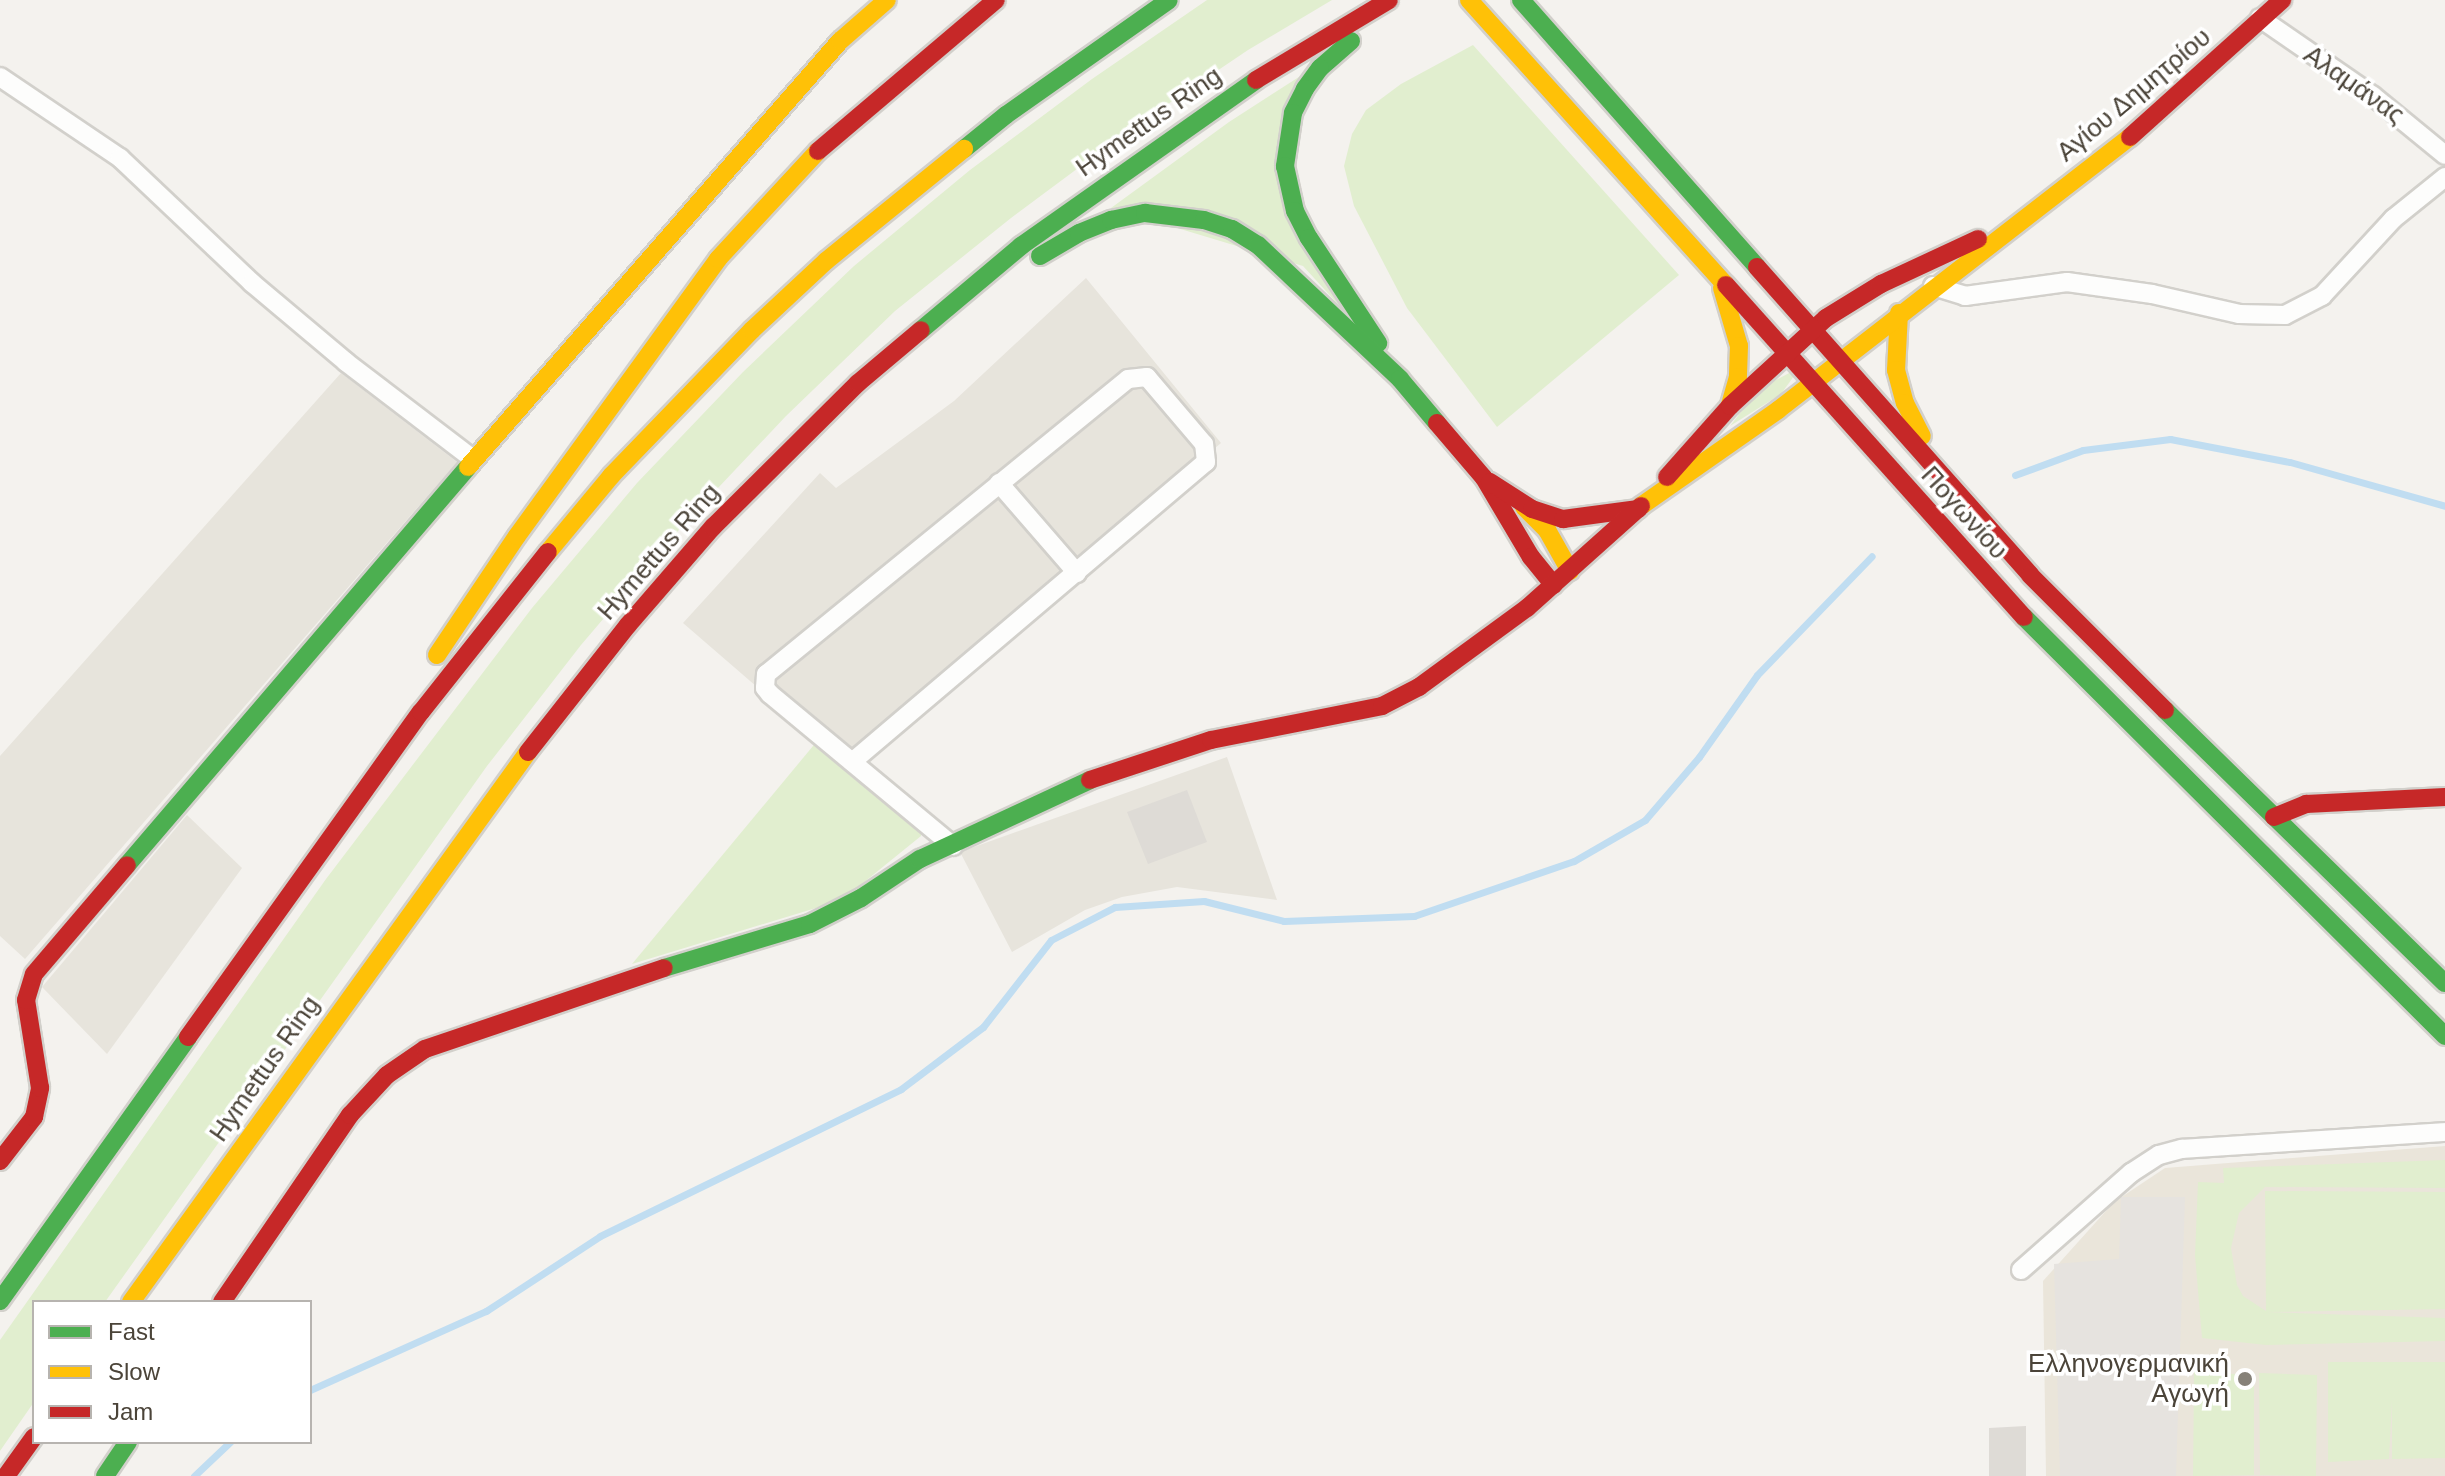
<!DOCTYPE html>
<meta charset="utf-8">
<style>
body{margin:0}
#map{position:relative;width:2445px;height:1476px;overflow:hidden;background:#f4f2ee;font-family:Helvetica,sans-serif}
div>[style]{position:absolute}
.residential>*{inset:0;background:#e7e4dc}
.education>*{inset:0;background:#eae5da}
.green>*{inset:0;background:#e1eecf}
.parking>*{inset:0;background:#e6e3df}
.stream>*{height:7px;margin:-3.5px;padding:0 3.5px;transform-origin:3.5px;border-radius:3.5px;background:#c0ddf1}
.building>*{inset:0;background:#dedbd6}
.roads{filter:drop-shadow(2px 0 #d2d0cb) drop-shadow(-2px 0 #d2d0cb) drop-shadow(0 2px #d2d0cb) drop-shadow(0 -2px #d2d0cb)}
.street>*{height:18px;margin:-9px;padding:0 9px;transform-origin:9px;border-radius:9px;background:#fdfdfc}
.fast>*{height:18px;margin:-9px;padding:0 9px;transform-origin:9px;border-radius:9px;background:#4caf50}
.slow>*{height:18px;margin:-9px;padding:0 9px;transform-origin:9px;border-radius:9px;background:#ffc107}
.jam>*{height:18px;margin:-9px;padding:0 9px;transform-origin:9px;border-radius:9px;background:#c62828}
.dots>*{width:22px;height:22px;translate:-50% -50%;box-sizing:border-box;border:4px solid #fff;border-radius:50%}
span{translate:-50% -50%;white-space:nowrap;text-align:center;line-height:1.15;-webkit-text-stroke:7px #fff;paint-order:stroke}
.street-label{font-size:26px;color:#4b4439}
.poi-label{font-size:26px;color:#4b4439}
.right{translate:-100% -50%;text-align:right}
.legend{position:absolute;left:32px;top:1300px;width:280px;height:144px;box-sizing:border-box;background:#fff;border:2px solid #b7b4b0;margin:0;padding:10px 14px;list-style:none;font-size:24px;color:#4b4439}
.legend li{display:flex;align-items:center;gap:16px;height:40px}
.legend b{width:40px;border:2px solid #b7b4b0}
</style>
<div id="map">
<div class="residential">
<div style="clip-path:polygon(1086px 278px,1221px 443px,844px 762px,683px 623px,820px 473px,836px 488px,954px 401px)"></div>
<div style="clip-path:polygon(341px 373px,457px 462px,25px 959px,0 936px,0 756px)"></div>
<div style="clip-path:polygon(1227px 757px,1277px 900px,1177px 887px,1122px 897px,1085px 910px,1012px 952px,960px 852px)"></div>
<div style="clip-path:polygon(187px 815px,242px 868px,107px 1054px,42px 987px)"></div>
</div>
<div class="education">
<div style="clip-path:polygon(2445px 1146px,2445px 1476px,2046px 1476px,2043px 1281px,2114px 1202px,2165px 1168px)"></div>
</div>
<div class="green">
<div style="clip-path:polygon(1207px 0,1332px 0,1248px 50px,1128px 131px,1011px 218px,895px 311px,786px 416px,684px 524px,581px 645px,487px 766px,105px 1302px,34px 1302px,34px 1402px,0 1451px,0 1340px,326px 879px,532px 608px,637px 483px,743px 372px,854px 266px,970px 170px,1092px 79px)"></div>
<div style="clip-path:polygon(1473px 45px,1679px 275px,1497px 427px,1407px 308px,1354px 206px,1344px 166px,1352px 134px,1366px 110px,1401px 84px)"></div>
<div style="clip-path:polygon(1302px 75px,1276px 157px,1347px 314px,1303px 266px,1111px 208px,1229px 122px)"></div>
<div style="clip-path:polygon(1791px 372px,1794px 376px,1781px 394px,1730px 426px,1759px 389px)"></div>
<div style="clip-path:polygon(818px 740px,921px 828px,921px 836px,842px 900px,632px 964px)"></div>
<div style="clip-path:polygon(2445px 1160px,2445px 1188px,2265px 1187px,2239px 1213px,2231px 1248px,2237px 1285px,2243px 1296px,2266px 1311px,2265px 1191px,2445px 1192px,2445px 1309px,2267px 1312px,2445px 1318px,2445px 1341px,2266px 1345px,2202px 1338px,2195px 1255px,2198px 1182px,2224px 1183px,2223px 1168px)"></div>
<div style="clip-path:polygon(2328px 1362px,2445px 1362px,2445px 1458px,2392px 1459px,2392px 1400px,2389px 1459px,2328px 1462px)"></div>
<div style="clip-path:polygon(2194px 1372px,2254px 1375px,2254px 1475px,2193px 1476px)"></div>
<div style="clip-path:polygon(2259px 1373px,2317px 1375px,2316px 1476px,2260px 1475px)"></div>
</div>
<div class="parking">
<div style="clip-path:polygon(2121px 1197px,2185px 1197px,2176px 1476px,2060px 1476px,2054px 1264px,2119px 1259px)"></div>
</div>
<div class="stream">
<div style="left:2015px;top:475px;width:72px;rotate:-20.2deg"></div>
<div style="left:2083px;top:450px;width:88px;rotate:-7.2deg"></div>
<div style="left:2170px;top:439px;width:122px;rotate:10.9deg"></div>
<div style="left:2290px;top:462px;width:161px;rotate:15.8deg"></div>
<div style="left:310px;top:1390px;width:193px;rotate:-24.2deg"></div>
<div style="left:486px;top:1311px;width:136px;rotate:-33.3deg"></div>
<div style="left:600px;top:1236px;width:335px;rotate:-26deg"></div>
<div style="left:901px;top:1089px;width:103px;rotate:-37.1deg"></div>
<div style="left:983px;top:1027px;width:110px;rotate:-52deg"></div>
<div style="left:1051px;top:940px;width:72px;rotate:-27.3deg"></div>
<div style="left:1115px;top:907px;width:89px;rotate:-3.9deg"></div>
<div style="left:1204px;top:901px;width:82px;rotate:14deg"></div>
<div style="left:1284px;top:921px;width:130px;rotate:-2.2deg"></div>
<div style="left:1414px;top:916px;width:169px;rotate:-19deg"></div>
<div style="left:1574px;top:861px;width:82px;rotate:-30deg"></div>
<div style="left:1645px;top:820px;width:83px;rotate:-49.4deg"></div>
<div style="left:1699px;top:757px;width:100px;rotate:-54.7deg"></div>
<div style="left:1757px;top:675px;width:165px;rotate:-46deg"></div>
<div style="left:194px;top:1476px;width:50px;rotate:-43.4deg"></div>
</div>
<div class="building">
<div style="clip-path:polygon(1187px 790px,1207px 842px,1148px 864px,1127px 812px)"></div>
<div style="clip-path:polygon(2026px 1426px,2026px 1476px,1989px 1476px,1989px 1428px)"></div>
</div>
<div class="roads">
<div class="street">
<div style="left:2260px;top:18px;width:137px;rotate:34.6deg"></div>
<div style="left:2373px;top:96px;width:93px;rotate:39.3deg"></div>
<div style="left:0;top:77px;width:145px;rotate:34deg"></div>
<div style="left:120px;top:158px;width:182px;rotate:43.4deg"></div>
<div style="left:252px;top:283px;width:123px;rotate:40deg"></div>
<div style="left:346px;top:362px;width:161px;rotate:37.4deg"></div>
<div style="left:1933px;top:286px;width:34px;rotate:17deg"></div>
<div style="left:1965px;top:296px;width:103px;rotate:-7.8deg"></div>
<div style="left:2067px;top:282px;width:86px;rotate:8deg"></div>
<div style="left:2152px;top:294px;width:89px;rotate:12.9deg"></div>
<div style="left:2239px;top:314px;width:46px;rotate:1.2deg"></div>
<div style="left:2285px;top:315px;width:42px;rotate:-27.2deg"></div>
<div style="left:2322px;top:296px;width:105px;rotate:-47.3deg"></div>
<div style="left:2393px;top:219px;width:67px;rotate:-38.9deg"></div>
<div style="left:999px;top:483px;width:119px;rotate:49.1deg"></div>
<div style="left:852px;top:762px;width:464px;rotate:-40.3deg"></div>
<div style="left:1206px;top:462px;width:18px;rotate:-96deg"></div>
<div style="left:1204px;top:444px;width:88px;rotate:-130.4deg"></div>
<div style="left:1147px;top:377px;width:19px;rotate:174deg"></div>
<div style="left:1128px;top:379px;width:467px;rotate:140.8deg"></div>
<div style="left:766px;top:674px;width:14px;rotate:94deg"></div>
<div style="left:765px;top:688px;width:8px;rotate:50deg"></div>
<div style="left:770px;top:694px;width:238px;rotate:39.7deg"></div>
<div style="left:2021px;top:1270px;width:147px;rotate:-41.4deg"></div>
<div style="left:2131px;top:1173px;width:33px;rotate:-33deg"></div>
<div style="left:2159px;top:1155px;width:24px;rotate:-15deg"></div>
<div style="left:2182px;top:1149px;width:264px;rotate:-3.7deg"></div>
</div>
<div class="fast">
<div style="left:1521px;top:0;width:356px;rotate:48.5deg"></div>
<div style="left:1351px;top:41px;width:41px;rotate:138.9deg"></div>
<div style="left:1320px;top:68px;width:26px;rotate:126deg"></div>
<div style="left:1305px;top:89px;width:27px;rotate:117deg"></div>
<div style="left:1293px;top:113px;width:54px;rotate:98.6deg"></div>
<div style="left:1285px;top:166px;width:46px;rotate:77.5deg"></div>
<div style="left:1295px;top:211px;width:30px;rotate:63deg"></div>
<div style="left:1309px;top:238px;width:126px;rotate:56.7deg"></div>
<div style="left:964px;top:149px;width:54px;rotate:-39deg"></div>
<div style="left:1006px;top:115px;width:199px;rotate:-35.2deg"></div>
<div style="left:1040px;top:256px;width:45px;rotate:-30.5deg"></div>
<div style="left:1079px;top:233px;width:35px;rotate:-22deg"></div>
<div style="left:1111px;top:220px;width:35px;rotate:-12deg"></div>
<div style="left:1145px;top:213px;width:59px;rotate:6.8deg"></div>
<div style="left:1204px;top:220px;width:29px;rotate:18deg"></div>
<div style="left:1232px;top:229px;width:31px;rotate:32deg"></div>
<div style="left:1258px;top:245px;width:195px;rotate:43.3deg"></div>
<div style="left:1400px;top:379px;width:57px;rotate:49.9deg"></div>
<div style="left:921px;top:330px;width:131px;rotate:-40deg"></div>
<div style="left:1021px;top:246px;width:288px;rotate:-35.2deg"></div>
<div style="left:2024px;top:617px;width:594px;rotate:44.86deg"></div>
<div style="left:2165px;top:710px;width:391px;rotate:44.3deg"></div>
<div style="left:127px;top:865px;width:524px;rotate:-49.41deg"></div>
<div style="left:664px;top:968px;width:152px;rotate:-16.8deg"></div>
<div style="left:810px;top:924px;width:57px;rotate:-27deg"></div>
<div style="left:861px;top:898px;width:71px;rotate:-33.5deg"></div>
<div style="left:920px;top:859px;width:187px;rotate:-24.9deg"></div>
<div style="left:0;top:1301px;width:324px;rotate:-54.5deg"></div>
<div style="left:105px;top:1476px;width:41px;rotate:-55.9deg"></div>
</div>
<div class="slow">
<div style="left:1469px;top:0;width:384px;rotate:48deg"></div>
<div style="left:1722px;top:288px;width:60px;rotate:73.7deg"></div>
<div style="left:1739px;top:346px;width:31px;rotate:92deg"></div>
<div style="left:1738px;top:377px;width:29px;rotate:106deg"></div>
<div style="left:1899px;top:313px;width:57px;rotate:93deg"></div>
<div style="left:1896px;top:370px;width:34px;rotate:75deg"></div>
<div style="left:1905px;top:403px;width:37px;rotate:63deg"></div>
<div style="left:468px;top:467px;width:566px;rotate:-48.87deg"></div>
<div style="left:840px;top:41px;width:62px;rotate:-41.1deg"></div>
<div style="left:1641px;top:506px;width:167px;rotate:-35deg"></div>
<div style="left:1778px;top:410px;width:445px;rotate:-37.8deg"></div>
<div style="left:1524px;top:507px;width:33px;rotate:45deg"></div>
<div style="left:1547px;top:530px;width:47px;rotate:60.7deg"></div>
<div style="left:548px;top:552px;width:99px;rotate:-50.3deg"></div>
<div style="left:611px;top:476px;width:203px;rotate:-46deg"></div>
<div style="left:752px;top:330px;width:101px;rotate:-43deg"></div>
<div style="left:826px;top:261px;width:178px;rotate:-39.1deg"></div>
<div style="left:437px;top:655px;width:143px;rotate:-56.1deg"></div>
<div style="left:517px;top:536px;width:342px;rotate:-54deg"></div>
<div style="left:718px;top:259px;width:147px;rotate:-47.2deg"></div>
<div style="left:131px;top:1302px;width:678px;rotate:-54.18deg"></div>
</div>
<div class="jam">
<div style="left:1256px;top:80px;width:155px;rotate:-31deg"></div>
<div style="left:2130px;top:137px;width:205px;rotate:-42deg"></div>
<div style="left:818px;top:151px;width:233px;rotate:-40.3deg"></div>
<div style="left:1757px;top:267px;width:412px;rotate:48.4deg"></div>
<div style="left:2030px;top:575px;width:191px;rotate:45deg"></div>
<div style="left:1726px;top:285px;width:446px;rotate:48.1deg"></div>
<div style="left:1437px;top:423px;width:72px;rotate:49.5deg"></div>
<div style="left:1484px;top:478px;width:92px;rotate:59.3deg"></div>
<div style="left:1531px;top:557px;width:36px;rotate:51deg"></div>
<div style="left:1667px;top:477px;width:95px;rotate:-48.4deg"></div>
<div style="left:1730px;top:406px;width:130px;rotate:-42.5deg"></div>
<div style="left:1826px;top:318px;width:65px;rotate:-31.7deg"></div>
<div style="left:1881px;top:284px;width:107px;rotate:-24.9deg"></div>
<div style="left:1490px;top:482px;width:50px;rotate:32.7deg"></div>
<div style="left:1532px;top:509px;width:33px;rotate:18deg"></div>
<div style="left:1563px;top:519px;width:76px;rotate:-7.6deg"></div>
<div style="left:528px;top:752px;width:162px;rotate:-51.8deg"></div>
<div style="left:628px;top:625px;width:130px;rotate:-49.1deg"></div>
<div style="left:713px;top:527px;width:204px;rotate:-44.8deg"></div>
<div style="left:858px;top:383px;width:82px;rotate:-40.1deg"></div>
<div style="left:1090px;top:780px;width:127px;rotate:-18.3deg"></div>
<div style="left:1211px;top:740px;width:174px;rotate:-11.2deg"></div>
<div style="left:1382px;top:706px;width:42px;rotate:-27.2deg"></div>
<div style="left:1419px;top:687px;width:134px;rotate:-36.2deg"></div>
<div style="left:1527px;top:608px;width:153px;rotate:-41.8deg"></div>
<div style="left:2274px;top:817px;width:35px;rotate:-22deg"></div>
<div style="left:2306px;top:804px;width:139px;rotate:-2.9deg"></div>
<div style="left:188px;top:1037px;width:400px;rotate:-54.4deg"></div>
<div style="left:421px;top:712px;width:204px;rotate:-51.6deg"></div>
<div style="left:0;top:1161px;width:56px;rotate:-52.3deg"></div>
<div style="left:34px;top:1117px;width:30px;rotate:-78deg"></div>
<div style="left:40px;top:1088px;width:89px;rotate:-99deg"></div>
<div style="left:26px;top:1000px;width:27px;rotate:-73deg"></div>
<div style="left:34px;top:974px;width:143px;rotate:-49.5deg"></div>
<div style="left:222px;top:1302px;width:227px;rotate:-55.6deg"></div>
<div style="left:350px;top:1115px;width:54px;rotate:-47.2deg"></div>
<div style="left:387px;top:1075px;width:46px;rotate:-34.4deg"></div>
<div style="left:425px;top:1049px;width:252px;rotate:-18.7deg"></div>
<div style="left:6px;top:1476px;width:48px;rotate:-54.3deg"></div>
</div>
</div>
<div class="dots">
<div style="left:2245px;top:1379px;background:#868178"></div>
</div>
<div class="street-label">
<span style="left:2354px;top:85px;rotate:35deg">Αλαμάνας</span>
<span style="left:2134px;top:95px;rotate:-40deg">Αγίου Δημητρίου</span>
<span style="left:1149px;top:122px;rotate:-35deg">Hymettus Ring</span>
<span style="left:1964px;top:513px;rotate:48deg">Πογωνίου</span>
<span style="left:659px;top:552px;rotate:-49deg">Hymettus Ring</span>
<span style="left:265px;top:1069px;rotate:-55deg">Hymettus Ring</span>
</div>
<div class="poi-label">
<span class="right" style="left:2229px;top:1379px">Ελληνογερμανική<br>Αγωγή</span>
</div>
<ul class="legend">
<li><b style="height:10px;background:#4caf50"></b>Fast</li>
<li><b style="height:10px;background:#ffc107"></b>Slow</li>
<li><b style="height:10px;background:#c62828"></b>Jam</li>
</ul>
</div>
